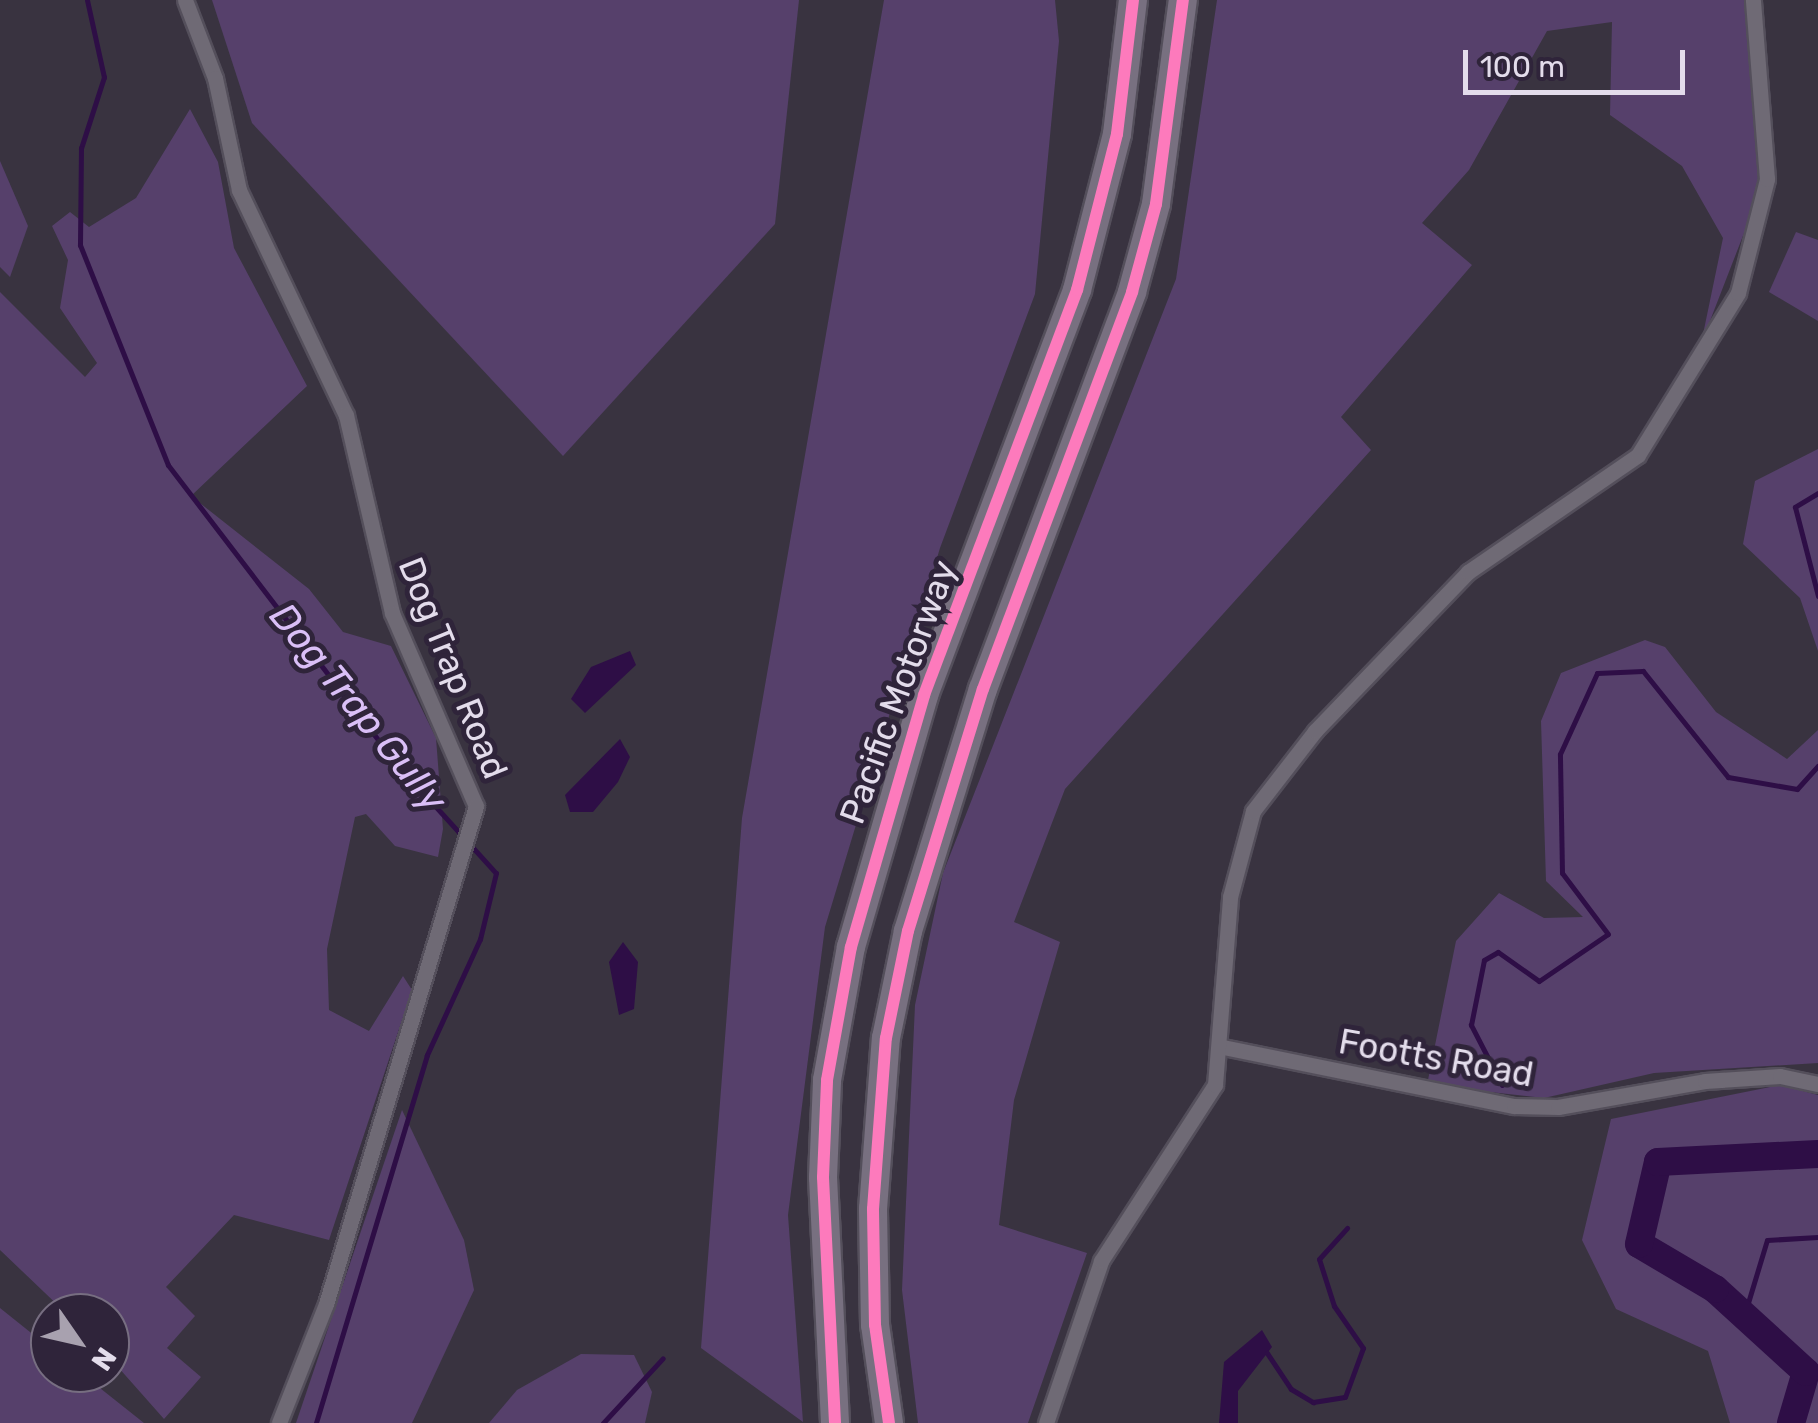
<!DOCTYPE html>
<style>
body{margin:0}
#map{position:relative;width:1818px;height:1423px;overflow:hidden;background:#393340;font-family:Rubik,sans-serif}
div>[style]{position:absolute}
.green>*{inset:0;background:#56406b}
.water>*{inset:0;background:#2e0e46}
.stream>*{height:5px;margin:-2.5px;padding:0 2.5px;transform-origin:2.5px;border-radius:2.5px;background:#2e0e46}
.river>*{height:28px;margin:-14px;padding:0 14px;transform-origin:14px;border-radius:14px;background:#2e0e46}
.roads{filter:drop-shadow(2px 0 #544f5b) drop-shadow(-2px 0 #544f5b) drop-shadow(0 2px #544f5b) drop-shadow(0 -2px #544f5b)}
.minor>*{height:15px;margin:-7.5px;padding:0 7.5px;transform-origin:7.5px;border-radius:7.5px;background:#6f6a75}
.motorway>*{height:28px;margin:-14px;padding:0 14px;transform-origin:14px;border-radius:14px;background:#787080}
.cycleway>*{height:12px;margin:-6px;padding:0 6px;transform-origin:6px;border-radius:6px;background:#fd7abc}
span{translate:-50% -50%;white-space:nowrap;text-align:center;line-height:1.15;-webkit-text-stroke:10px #2f243a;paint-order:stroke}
.street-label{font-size:35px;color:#e3dceb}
.water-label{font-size:38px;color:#dabff7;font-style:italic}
.north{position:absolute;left:30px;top:1293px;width:100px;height:100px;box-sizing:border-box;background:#2f243a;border:2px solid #776e81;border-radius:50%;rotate:124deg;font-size:28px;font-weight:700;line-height:40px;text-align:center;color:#e3dceb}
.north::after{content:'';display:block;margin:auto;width:35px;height:45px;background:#a8a1af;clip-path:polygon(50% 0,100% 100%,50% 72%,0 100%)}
.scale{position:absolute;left:1463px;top:50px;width:222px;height:45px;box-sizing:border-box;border:5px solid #e3dceb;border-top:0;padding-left:12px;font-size:30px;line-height:35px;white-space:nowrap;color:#e3dceb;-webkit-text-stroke:8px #2f243a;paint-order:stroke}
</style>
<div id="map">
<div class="green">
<div style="clip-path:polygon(212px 0,799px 0,775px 224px,563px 456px,252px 123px)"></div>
<div style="clip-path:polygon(884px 0,1055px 0,1059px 41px,1035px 294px,940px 548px,825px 927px,788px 1215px,803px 1422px,701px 1348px,742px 818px)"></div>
<div style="clip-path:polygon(1217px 0,1746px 0,1763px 151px,1753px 210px,1701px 344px,1723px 238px,1682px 166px,1610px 115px,1612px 22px,1547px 31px,1469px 170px,1422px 223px,1472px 265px,1341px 417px,1371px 450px,1065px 789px,1014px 922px,1060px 942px,1014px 1100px,999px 1225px,1087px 1253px,1028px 1423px,918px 1423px,902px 1290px,915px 1005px,943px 873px,1176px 279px)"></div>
<div style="clip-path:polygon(190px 109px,218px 162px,234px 248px,307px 386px,191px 496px,309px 589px,343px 632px,391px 646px,436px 738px,443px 829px,438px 857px,395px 846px,366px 814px,355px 817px,327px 949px,329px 1010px,369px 1031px,403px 976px,412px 990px,329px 1240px,234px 1215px,166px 1287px,195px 1316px,167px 1348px,201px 1377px,164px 1419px,110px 1358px,110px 1313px,66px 1313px,0 1250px,0 292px,85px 377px,97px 363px,60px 308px,68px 260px,52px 226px,70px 212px,89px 227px,136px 198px)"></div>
<div style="clip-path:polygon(0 161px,28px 226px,10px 277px,0 267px)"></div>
<div style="clip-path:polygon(1796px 232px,1818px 240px,1818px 321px,1769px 292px)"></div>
<div style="clip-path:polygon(1818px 449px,1818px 651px,1800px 598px,1743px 544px,1755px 481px)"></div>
<div style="clip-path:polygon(1645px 640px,1665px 647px,1716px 712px,1787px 759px,1818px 730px,1818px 1063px,1654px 1073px,1544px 1098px,1427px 1085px,1456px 941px,1499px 893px,1544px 918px,1583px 917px,1546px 881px,1541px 721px,1561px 673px)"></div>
<div style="clip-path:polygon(1780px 1085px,1818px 1095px,1818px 1423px,1730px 1423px,1708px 1351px,1616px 1309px,1582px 1240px,1611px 1119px)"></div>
<div style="clip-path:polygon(402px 1110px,464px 1240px,474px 1290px,412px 1423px,296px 1423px)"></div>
<div style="clip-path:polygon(0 1308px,50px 1348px,50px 1373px,81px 1373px,144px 1423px,0 1423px)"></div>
<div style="clip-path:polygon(581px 1354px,634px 1355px,652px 1392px,645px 1423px,489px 1423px,517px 1390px)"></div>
</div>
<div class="water">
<div style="clip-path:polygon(630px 651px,636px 665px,585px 713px,571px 699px,591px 667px)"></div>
<div style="clip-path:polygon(620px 739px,630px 757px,618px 782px,593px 812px,570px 812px,565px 795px)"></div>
<div style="clip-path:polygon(623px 942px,638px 962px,634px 1009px,619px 1015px,609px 962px)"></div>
<div style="clip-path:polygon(1262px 1330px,1272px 1347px,1238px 1391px,1238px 1423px,1219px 1423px,1224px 1362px)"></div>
</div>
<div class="stream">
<div style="left:87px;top:0;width:79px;rotate:77.6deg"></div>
<div style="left:104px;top:77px;width:75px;rotate:107.9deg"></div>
<div style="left:81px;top:148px;width:97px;rotate:90.6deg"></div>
<div style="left:80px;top:245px;width:237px;rotate:68.2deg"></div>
<div style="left:168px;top:465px;width:377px;rotate:52.6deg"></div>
<div style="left:397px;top:764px;width:147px;rotate:47.8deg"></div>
<div style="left:496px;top:873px;width:68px;rotate:103.6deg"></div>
<div style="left:480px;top:939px;width:128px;rotate:114.6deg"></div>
<div style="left:427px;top:1055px;width:384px;rotate:106.8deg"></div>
<div style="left:1818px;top:493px;width:27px;rotate:149deg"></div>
<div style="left:1795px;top:507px;width:92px;rotate:75.5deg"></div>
<div style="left:1502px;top:1085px;width:68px;rotate:-117.3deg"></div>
<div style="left:1471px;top:1025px;width:66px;rotate:-78.7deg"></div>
<div style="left:1484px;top:960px;width:16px;rotate:-30deg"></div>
<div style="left:1498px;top:952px;width:50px;rotate:35.3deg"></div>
<div style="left:1539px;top:981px;width:83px;rotate:-34.3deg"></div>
<div style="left:1608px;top:934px;width:76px;rotate:-127deg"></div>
<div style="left:1562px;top:873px;width:119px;rotate:-91deg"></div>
<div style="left:1560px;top:754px;width:89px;rotate:-65.4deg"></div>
<div style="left:1597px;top:673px;width:46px;rotate:-2.5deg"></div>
<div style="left:1643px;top:671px;width:136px;rotate:51.3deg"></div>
<div style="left:1728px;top:777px;width:70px;rotate:9.9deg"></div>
<div style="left:1797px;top:789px;width:31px;rotate:-48deg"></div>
<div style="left:1744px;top:1316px;width:79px;rotate:-73.2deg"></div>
<div style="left:1767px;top:1240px;width:51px;rotate:-3.4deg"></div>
<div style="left:1267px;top:1353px;width:43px;rotate:56.3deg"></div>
<div style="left:1291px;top:1389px;width:26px;rotate:31deg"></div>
<div style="left:1313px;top:1402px;width:32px;rotate:-9deg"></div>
<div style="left:1345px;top:1397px;width:52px;rotate:-69.8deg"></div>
<div style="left:1363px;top:1348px;width:51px;rotate:-124.6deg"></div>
<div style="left:1334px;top:1306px;width:49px;rotate:-107.7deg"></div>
<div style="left:1319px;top:1259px;width:42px;rotate:-47.9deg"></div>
<div style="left:603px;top:1423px;width:88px;rotate:-47.3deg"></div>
</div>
<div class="river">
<div style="left:1791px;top:1423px;width:53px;rotate:-73.6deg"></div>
<div style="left:1806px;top:1372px;width:123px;rotate:-137.6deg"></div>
<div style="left:1715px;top:1289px;width:88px;rotate:-149.4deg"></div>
<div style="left:1639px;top:1244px;width:84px;rotate:-77deg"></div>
<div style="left:1658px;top:1162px;width:160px;rotate:-2.9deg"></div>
</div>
<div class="roads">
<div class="minor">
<div style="left:185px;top:0;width:84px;rotate:69deg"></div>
<div style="left:215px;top:78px;width:115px;rotate:77.9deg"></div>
<div style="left:239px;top:190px;width:249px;rotate:64.6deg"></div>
<div style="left:346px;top:415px;width:203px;rotate:76.9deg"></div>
<div style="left:392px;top:613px;width:210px;rotate:66.5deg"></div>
<div style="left:476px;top:806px;width:520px;rotate:106.76deg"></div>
<div style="left:326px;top:1304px;width:128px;rotate:111.6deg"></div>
<div style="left:1223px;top:1047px;width:297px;rotate:11.5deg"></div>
<div style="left:1514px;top:1106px;width:44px;rotate:1.3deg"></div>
<div style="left:1558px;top:1107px;width:149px;rotate:-10deg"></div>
<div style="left:1705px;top:1081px;width:75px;rotate:-3.8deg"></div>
<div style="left:1780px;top:1076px;width:39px;rotate:12deg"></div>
<div style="left:1046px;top:1423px;width:171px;rotate:-71.2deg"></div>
<div style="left:1101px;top:1261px;width:210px;rotate:-57.1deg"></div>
<div style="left:1215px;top:1085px;width:189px;rotate:-85.4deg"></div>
<div style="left:1230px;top:897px;width:89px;rotate:-75deg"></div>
<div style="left:1253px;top:811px;width:101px;rotate:-52.2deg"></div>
<div style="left:1315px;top:731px;width:221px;rotate:-46.1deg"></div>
<div style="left:1468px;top:572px;width:206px;rotate:-34.5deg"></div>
<div style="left:1638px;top:455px;width:190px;rotate:-58.3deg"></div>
<div style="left:1738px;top:293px;width:118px;rotate:-75.7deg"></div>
<div style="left:1767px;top:179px;width:180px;rotate:-94.5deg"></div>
</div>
<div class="motorway">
<div style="left:835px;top:1423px;width:246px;rotate:-92.8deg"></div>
<div style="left:823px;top:1177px;width:97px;rotate:-87.6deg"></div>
<div style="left:827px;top:1080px;width:135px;rotate:-79.8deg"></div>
<div style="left:851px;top:947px;width:262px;rotate:-73.8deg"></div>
<div style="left:924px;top:695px;width:433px;rotate:-69.3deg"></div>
<div style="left:1077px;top:290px;width:161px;rotate:-75.6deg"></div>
<div style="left:1117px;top:134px;width:135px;rotate:-83.2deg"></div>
<div style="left:889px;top:1423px;width:99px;rotate:-98.1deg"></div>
<div style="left:875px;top:1325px;width:116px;rotate:-91deg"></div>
<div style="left:873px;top:1209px;width:171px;rotate:-85.7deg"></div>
<div style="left:886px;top:1038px;width:109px;rotate:-78.4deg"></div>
<div style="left:908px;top:931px;width:253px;rotate:-72.8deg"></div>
<div style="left:983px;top:689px;width:424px;rotate:-69.4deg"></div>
<div style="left:1132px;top:292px;width:91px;rotate:-74.7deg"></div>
<div style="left:1156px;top:204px;width:206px;rotate:-82.5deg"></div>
</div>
</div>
<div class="cycleway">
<div style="left:835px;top:1423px;width:246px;rotate:-92.8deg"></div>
<div style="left:823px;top:1177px;width:97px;rotate:-87.6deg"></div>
<div style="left:827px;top:1080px;width:135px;rotate:-79.8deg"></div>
<div style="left:851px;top:947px;width:262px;rotate:-73.8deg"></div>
<div style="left:924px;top:695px;width:433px;rotate:-69.3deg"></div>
<div style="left:1077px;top:290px;width:161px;rotate:-75.6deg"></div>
<div style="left:1117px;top:134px;width:135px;rotate:-83.2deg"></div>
<div style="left:889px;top:1423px;width:99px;rotate:-98.1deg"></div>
<div style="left:875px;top:1325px;width:116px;rotate:-91deg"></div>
<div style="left:873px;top:1209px;width:171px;rotate:-85.7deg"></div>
<div style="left:886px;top:1038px;width:109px;rotate:-78.4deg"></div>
<div style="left:908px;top:931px;width:253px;rotate:-72.8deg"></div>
<div style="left:983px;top:689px;width:424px;rotate:-69.4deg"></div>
<div style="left:1132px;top:292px;width:91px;rotate:-74.7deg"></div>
<div style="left:1156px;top:204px;width:206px;rotate:-82.5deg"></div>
</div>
<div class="street-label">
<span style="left:453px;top:668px;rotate:68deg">Dog Trap Road</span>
<span style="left:898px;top:692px;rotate:-70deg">Pacific Motorway</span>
<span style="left:1436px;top:1058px;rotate:10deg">Footts Road</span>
</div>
<div class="water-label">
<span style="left:358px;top:708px;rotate:51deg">Dog Trap Gully</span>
</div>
<div class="north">N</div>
<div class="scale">100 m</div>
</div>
